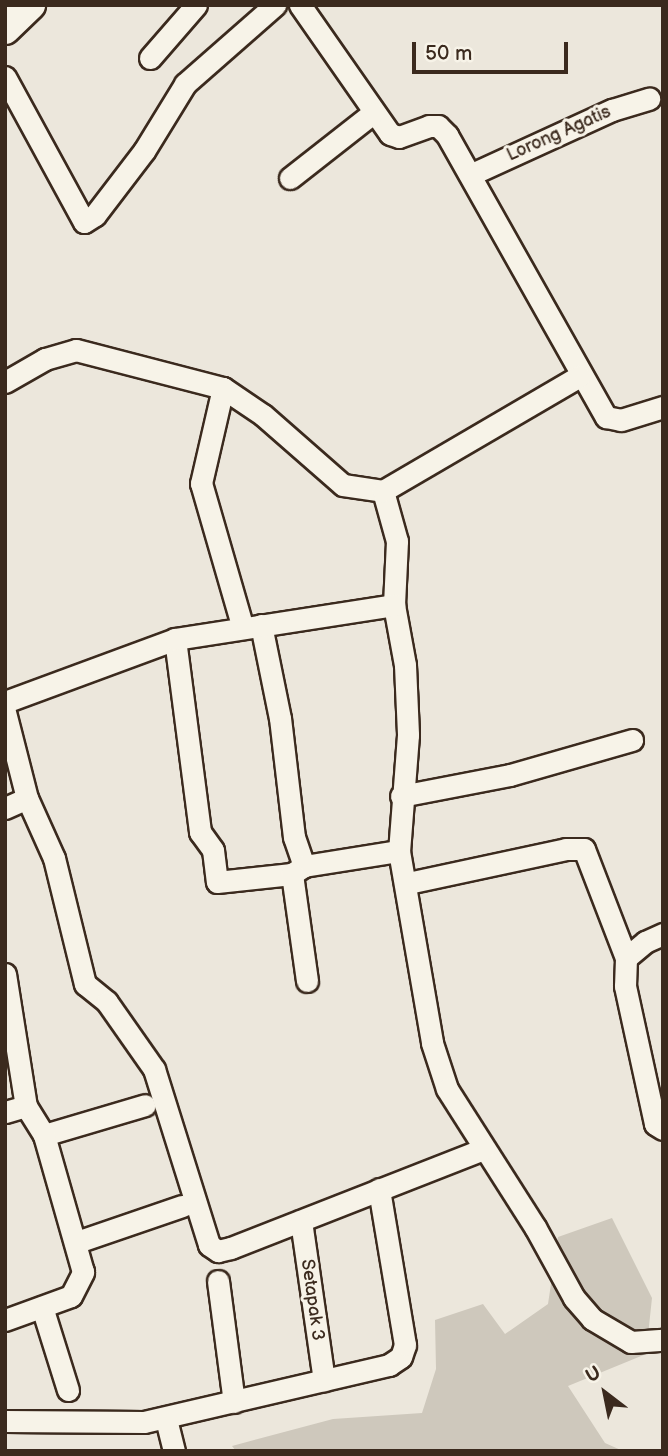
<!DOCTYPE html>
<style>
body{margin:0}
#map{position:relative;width:668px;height:1456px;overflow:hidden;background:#ece7dc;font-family:"Balsamiq Sans",sans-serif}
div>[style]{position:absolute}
.green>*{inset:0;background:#cec8bc}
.roads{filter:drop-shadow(2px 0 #3b2a1e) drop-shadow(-2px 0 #3b2a1e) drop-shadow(0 2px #3b2a1e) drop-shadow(0 -2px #3b2a1e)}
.minor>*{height:21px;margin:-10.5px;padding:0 10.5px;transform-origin:10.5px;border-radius:10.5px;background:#f7f3e8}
.secondary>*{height:30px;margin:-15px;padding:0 15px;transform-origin:15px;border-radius:15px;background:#f7f3e8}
span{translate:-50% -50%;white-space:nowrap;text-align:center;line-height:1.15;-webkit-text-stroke:6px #f7f3e8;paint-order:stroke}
.street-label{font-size:18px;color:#3b2a1e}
.frame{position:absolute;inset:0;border:7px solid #3b2a1e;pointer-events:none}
.north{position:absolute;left:570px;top:1358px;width:70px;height:70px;-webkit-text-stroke:5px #f7f3e8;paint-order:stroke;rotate:328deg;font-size:19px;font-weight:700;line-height:28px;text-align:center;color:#3b2a1e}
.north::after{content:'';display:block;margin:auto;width:24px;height:32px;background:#3b2a1e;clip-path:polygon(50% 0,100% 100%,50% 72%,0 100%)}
.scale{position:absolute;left:412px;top:42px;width:156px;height:32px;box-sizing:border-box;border:4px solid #3b2a1e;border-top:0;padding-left:9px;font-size:21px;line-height:24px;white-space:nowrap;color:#3b2a1e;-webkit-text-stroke:5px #f7f3e8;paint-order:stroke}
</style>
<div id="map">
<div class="green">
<div style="clip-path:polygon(612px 1218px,652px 1298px,646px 1354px,568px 1386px,605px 1443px,623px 1451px,236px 1451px,232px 1446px,333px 1419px,422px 1413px,436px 1369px,435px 1320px,483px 1304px,505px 1334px,548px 1304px,558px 1237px)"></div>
</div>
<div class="roads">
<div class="minor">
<div style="left:300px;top:5px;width:157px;rotate:55.1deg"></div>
<div style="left:390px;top:134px;width:9px;rotate:18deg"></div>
<div style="left:399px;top:137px;width:32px;rotate:-20deg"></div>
<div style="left:429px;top:126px;width:9px"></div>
<div style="left:438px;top:126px;width:13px;rotate:45deg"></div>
<div style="left:447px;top:135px;width:324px;rotate:60.6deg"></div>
<div style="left:606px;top:417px;width:15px;rotate:11deg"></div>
<div style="left:621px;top:420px;width:44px;rotate:-17.2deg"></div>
<div style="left:150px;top:58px;width:70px;rotate:-49deg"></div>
<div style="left:5px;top:77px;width:165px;rotate:61.4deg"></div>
<div style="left:84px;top:222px;width:13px;rotate:-32deg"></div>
<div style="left:95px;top:215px;width:81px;rotate:-52.6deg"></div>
<div style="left:144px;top:151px;width:79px;rotate:-58.5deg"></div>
<div style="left:185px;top:84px;width:120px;rotate:-41.3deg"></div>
<div style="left:472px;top:174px;width:154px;rotate:-24.6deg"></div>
<div style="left:612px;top:110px;width:39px;rotate:-17deg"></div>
<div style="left:290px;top:178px;width:105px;rotate:-38.1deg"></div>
<div style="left:5px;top:382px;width:46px;rotate:-29.9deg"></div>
<div style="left:45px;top:359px;width:32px;rotate:-16deg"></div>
<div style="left:76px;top:350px;width:152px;rotate:14.5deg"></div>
<div style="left:223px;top:388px;width:48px;rotate:34deg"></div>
<div style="left:263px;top:415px;width:106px;rotate:41.2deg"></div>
<div style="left:343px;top:485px;width:40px;rotate:8.5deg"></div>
<div style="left:383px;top:491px;width:52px;rotate:74.4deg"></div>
<div style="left:397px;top:541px;width:64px;rotate:92.7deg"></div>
<div style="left:394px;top:605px;width:61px;rotate:79.6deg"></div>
<div style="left:405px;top:665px;width:70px;rotate:87.5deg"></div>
<div style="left:408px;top:735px;width:116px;rotate:94.4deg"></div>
<div style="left:399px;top:851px;width:195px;rotate:80.2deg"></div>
<div style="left:432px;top:1043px;width:48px;rotate:71.9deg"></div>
<div style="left:447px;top:1089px;width:164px;rotate:57.5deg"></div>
<div style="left:535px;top:1227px;width:81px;rotate:61.2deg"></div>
<div style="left:574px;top:1298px;width:28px;rotate:49deg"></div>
<div style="left:592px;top:1319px;width:45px;rotate:30.5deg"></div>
<div style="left:631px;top:1342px;width:32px;rotate:-4deg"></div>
<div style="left:223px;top:388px;width:98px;rotate:103deg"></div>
<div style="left:201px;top:483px;width:148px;rotate:73.9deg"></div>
<div style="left:383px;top:491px;width:228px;rotate:-30.3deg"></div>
<div style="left:261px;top:625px;width:95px;rotate:78.5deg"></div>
<div style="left:280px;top:718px;width:120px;rotate:83.3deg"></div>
<div style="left:294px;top:837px;width:31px;rotate:71deg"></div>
<div style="left:175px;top:639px;width:195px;rotate:82.6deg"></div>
<div style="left:200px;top:832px;width:22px;rotate:54deg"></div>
<div style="left:213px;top:850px;width:32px;rotate:83deg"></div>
<div style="left:217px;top:882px;width:75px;rotate:-6.1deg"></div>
<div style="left:292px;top:874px;width:14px;rotate:-34deg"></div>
<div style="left:304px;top:866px;width:96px;rotate:-9deg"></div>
<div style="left:5px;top:702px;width:181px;rotate:-20.3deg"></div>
<div style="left:175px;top:639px;width:222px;rotate:-8.8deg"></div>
<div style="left:5px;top:712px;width:89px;rotate:75.7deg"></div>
<div style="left:27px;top:798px;width:66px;rotate:65.8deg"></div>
<div style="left:54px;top:858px;width:130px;rotate:76.2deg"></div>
<div style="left:85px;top:984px;width:28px;rotate:39deg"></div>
<div style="left:107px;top:1002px;width:82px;rotate:55deg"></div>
<div style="left:154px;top:1069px;width:184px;rotate:72.6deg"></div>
<div style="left:209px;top:1245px;width:11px;rotate:34deg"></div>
<div style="left:218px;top:1251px;width:13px;rotate:-13deg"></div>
<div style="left:231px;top:1248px;width:271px;rotate:-21.4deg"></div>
<div style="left:401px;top:796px;width:111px;rotate:-10.9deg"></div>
<div style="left:510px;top:775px;width:127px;rotate:-16deg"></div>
<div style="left:5px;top:808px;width:24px;rotate:-24deg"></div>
<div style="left:292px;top:874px;width:108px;rotate:82deg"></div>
<div style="left:408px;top:883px;width:162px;rotate:-12.1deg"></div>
<div style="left:566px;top:849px;width:18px"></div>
<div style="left:584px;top:849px;width:117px;rotate:68.9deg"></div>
<div style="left:626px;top:958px;width:28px;rotate:92deg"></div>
<div style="left:625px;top:986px;width:141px;rotate:77.7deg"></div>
<div style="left:655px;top:1124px;width:9px;rotate:32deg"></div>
<div style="left:626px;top:958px;width:25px;rotate:-40deg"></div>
<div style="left:645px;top:942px;width:20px;rotate:-24deg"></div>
<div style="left:5px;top:974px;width:134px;rotate:81deg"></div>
<div style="left:26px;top:1106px;width:22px;rotate:164deg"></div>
<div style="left:44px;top:1135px;width:105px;rotate:-16.5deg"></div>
<div style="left:301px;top:1221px;width:161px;rotate:81.8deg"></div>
<div style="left:77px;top:1242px;width:111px;rotate:-18.9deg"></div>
<div style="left:218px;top:1281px;width:122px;rotate:82.5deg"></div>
<div style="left:42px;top:1307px;width:87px;rotate:72.6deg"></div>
<div style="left:5px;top:1320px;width:70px;rotate:-20deg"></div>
<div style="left:71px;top:1296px;width:27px;rotate:-63deg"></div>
<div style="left:83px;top:1272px;width:142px;rotate:-105.9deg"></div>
<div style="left:44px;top:1135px;width:34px;rotate:-122deg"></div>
<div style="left:166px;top:1419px;width:33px;rotate:76deg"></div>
<div style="left:5px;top:1421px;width:139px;rotate:0.4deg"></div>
<div style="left:144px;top:1422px;width:252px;rotate:-13.1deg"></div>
<div style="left:389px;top:1365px;width:14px;rotate:-34deg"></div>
<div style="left:401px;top:1357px;width:13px;rotate:-72deg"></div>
<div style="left:405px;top:1345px;width:158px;rotate:-99.5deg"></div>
</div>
<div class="secondary">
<div style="left:5px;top:29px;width:35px;rotate:-44deg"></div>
</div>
</div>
<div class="street-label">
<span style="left:559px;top:134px;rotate:-24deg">Lorong Agatis</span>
<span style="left:312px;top:1300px;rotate:82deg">Setapak 3</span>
</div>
<div class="frame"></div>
<div class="north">U</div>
<div class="scale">50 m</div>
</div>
